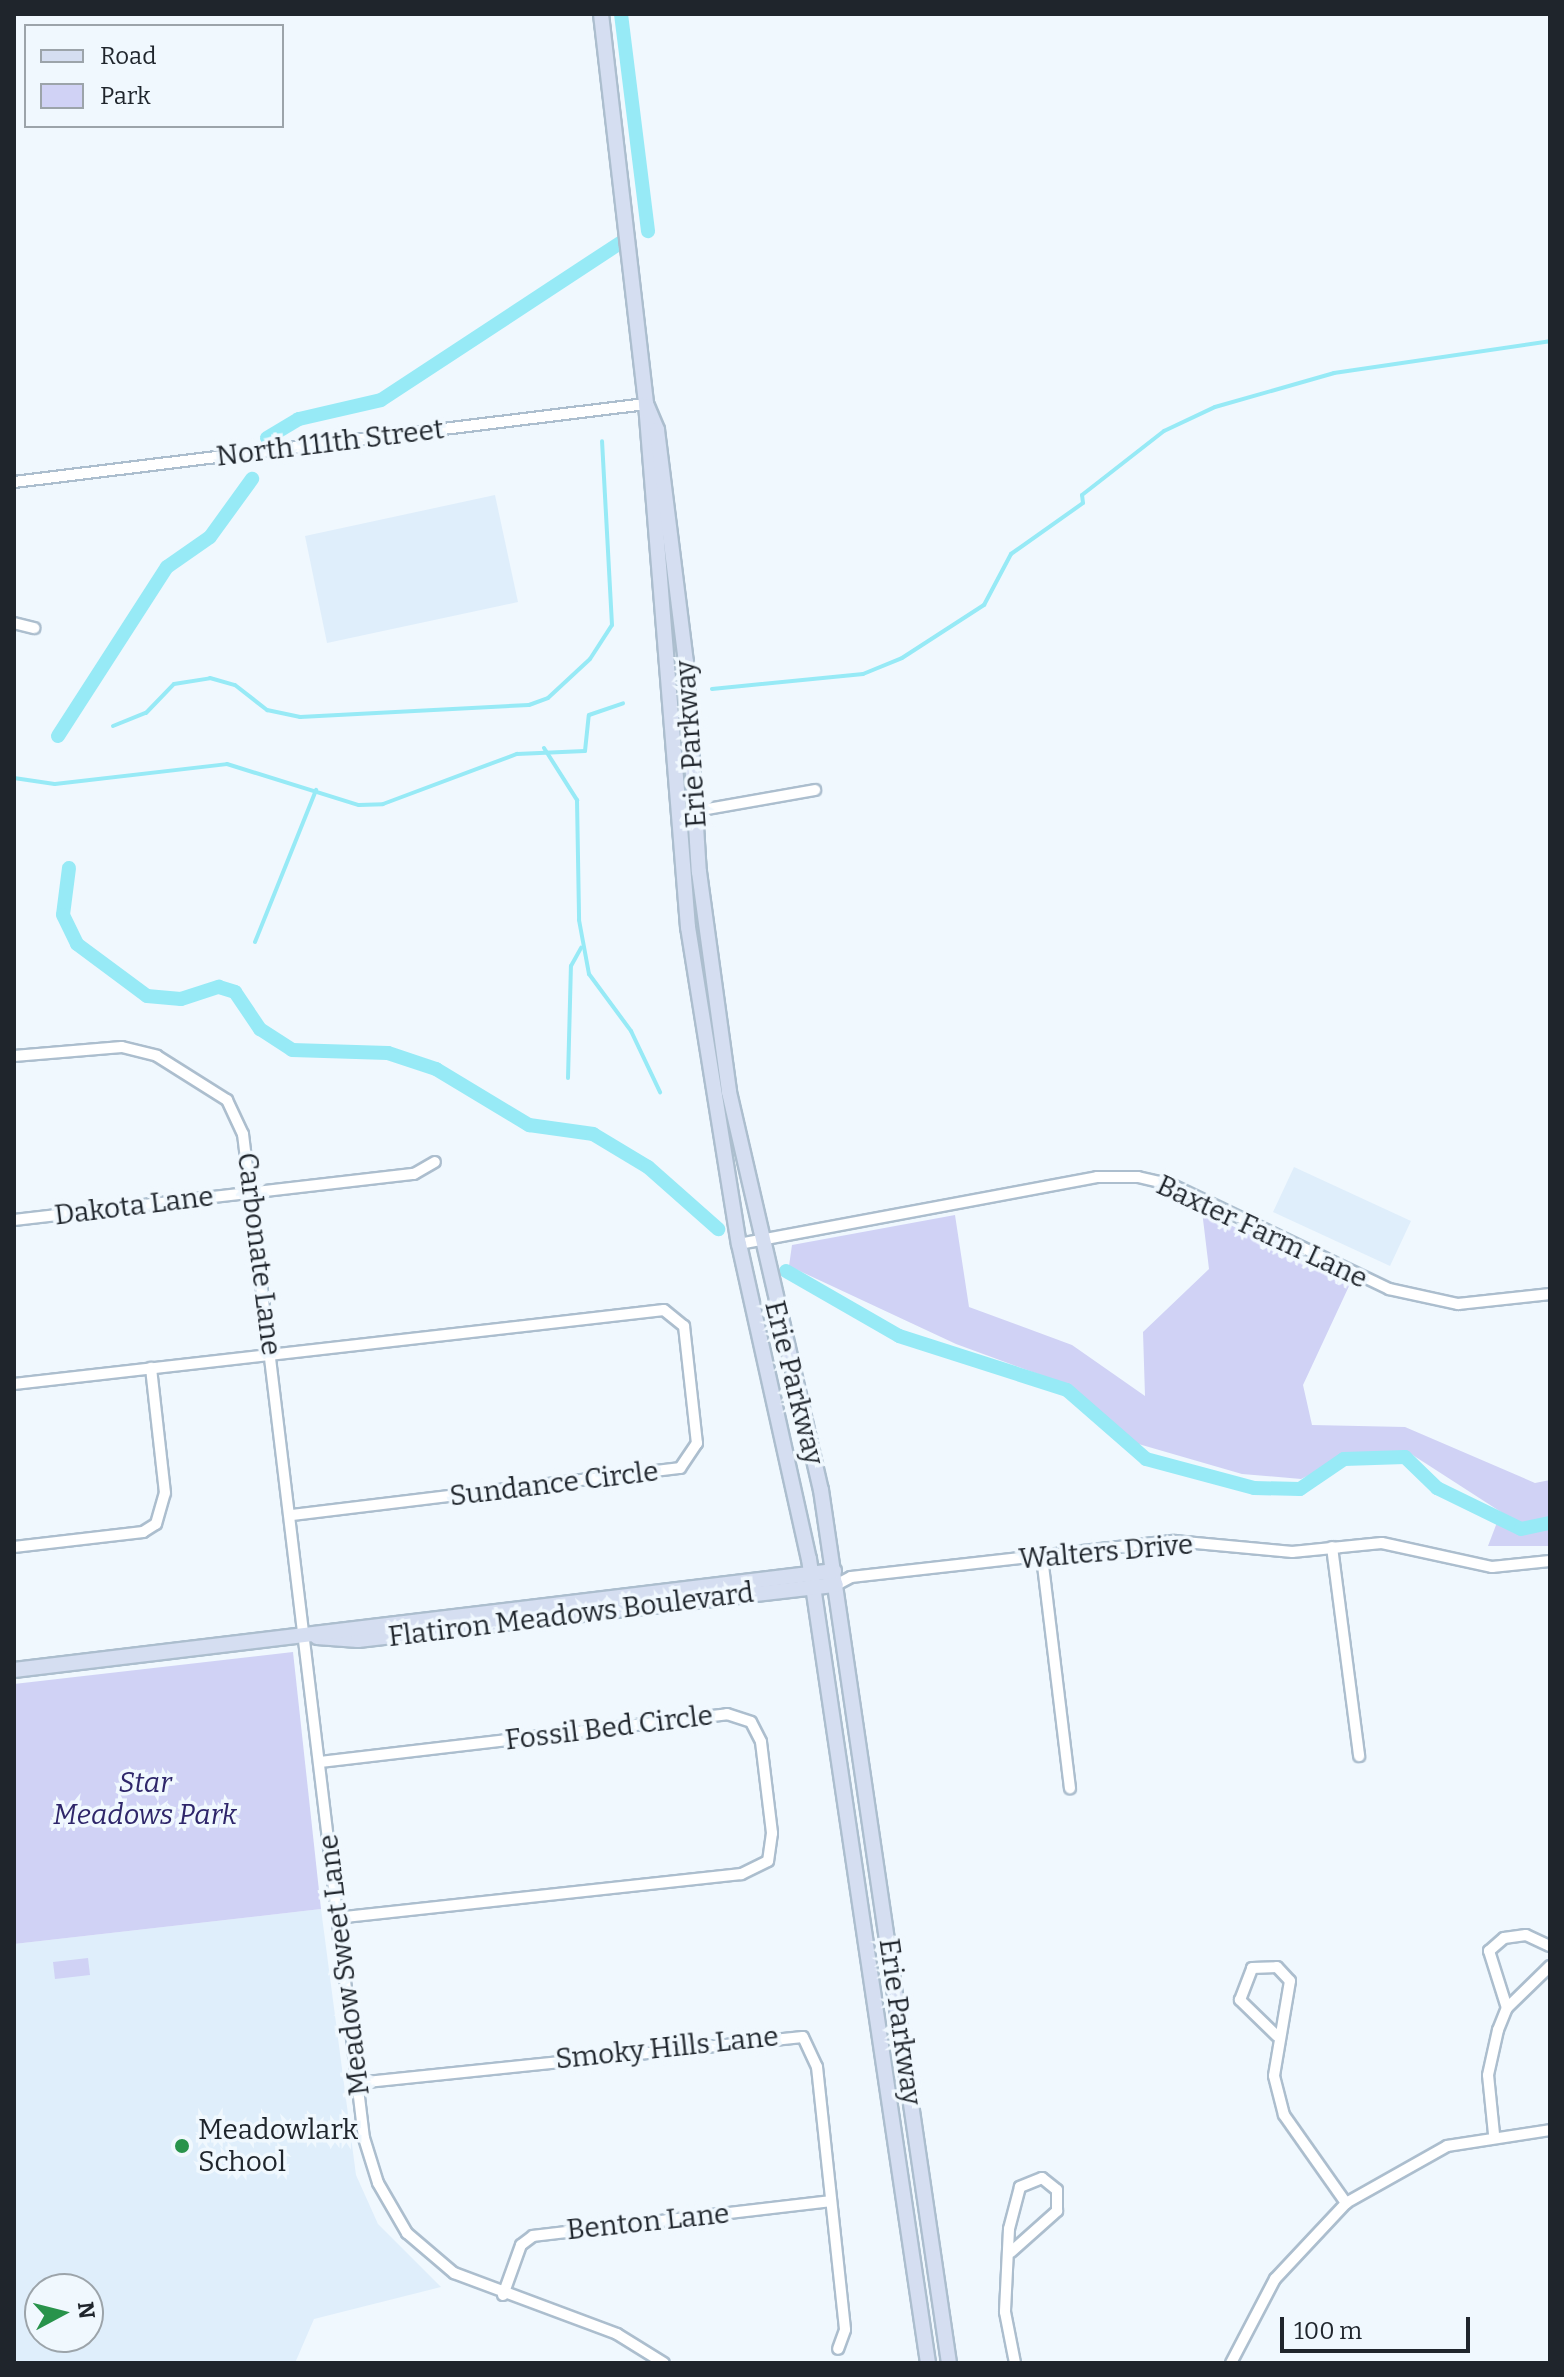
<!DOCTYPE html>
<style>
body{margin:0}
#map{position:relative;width:1564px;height:2377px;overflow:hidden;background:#f0f8fe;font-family:Bitter,serif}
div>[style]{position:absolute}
.built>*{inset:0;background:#dfeefb}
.green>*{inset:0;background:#d0d2f5}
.stream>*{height:4px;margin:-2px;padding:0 2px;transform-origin:2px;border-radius:2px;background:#97eaf6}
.canal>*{height:14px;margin:-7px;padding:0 7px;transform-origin:7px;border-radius:7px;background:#97eaf6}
.roads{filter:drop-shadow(2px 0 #acbece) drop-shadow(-2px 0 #acbece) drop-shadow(0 2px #acbece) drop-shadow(0 -2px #acbece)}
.street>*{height:10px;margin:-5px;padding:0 5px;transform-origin:5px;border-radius:5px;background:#fff}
.secondary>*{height:14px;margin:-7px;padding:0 7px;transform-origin:7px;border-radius:7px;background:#d5def1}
.dots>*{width:22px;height:22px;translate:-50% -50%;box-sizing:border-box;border:4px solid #f0f8fe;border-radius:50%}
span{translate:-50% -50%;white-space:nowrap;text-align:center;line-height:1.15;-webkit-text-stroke:7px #f0f8fe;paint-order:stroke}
.street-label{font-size:28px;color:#1f252c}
.park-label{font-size:28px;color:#2e266a;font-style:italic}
.poi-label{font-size:28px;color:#1f252c}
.left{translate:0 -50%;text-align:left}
.frame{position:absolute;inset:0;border:16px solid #1f252c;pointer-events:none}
.legend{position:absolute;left:24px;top:24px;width:260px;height:104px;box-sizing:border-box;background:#f0f8fe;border:2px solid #9ca4aa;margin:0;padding:10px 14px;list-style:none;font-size:24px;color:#1f252c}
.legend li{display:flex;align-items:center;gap:16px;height:40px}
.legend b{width:40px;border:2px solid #9ca4aa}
.north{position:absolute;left:24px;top:2273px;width:80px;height:80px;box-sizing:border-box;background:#f0f8fe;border:2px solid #9ca4aa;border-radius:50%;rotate:83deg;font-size:22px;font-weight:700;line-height:32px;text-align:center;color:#1f252c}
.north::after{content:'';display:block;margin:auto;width:28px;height:36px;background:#28934b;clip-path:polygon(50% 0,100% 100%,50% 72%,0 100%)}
.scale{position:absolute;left:1280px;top:2317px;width:190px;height:36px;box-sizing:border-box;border:4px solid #1f252c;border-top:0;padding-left:10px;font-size:24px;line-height:28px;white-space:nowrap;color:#1f252c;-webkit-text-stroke:6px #f0f8fe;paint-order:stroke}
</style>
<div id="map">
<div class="built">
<div style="clip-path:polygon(495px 495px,518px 602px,327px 643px,305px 536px)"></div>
<div style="clip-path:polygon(1294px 1167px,1411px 1221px,1390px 1266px,1273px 1212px)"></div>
<div style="clip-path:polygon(evenodd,321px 1909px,356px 2175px,378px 2224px,441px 2287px,314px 2319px,295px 2363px,14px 2363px,14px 1944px,321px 1909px,40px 2289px,88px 2289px,88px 2337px,40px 2337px,40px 2289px)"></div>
</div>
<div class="green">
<div style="clip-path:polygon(1202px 1211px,1350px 1284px,1303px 1385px,1312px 1425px,1405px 1427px,1535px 1483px,1550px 1480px,1550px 1546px,1488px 1546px,1501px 1512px,1408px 1452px,1349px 1456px,1301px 1479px,1242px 1474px,1135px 1443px,1071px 1386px,956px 1344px,789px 1266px,792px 1245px,955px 1215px,969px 1307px,1072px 1345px,1145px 1396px,1143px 1332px,1209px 1269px)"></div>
<div style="clip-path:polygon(293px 1652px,321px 1909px,14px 1944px,14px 1684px)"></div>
<div style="clip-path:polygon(88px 1958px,90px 1975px,55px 1979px,53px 1962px)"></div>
</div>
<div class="stream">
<div style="left:712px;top:689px;width:152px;rotate:-5.7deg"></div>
<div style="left:863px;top:674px;width:42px;rotate:-22.3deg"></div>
<div style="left:902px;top:658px;width:98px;rotate:-32.9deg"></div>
<div style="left:984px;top:605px;width:58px;rotate:-62.1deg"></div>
<div style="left:1011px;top:554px;width:88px;rotate:-35.3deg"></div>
<div style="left:1083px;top:503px;width:8px;rotate:-97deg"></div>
<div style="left:1082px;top:495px;width:104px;rotate:-38deg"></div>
<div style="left:1164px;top:431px;width:56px;rotate:-25.2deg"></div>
<div style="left:1215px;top:407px;width:124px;rotate:-15.9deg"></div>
<div style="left:1334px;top:373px;width:218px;rotate:-8.4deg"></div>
<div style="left:113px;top:726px;width:35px;rotate:-22deg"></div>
<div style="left:146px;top:713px;width:40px;rotate:-46deg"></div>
<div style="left:174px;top:684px;width:36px;rotate:-9deg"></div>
<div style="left:210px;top:678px;width:26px;rotate:16deg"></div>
<div style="left:235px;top:685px;width:41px;rotate:38deg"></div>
<div style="left:267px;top:710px;width:34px;rotate:12deg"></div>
<div style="left:300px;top:717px;width:229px;rotate:-3deg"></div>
<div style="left:529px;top:705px;width:20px;rotate:-20deg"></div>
<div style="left:548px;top:698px;width:57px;rotate:-42.9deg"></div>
<div style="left:590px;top:659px;width:40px;rotate:-57.1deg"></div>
<div style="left:612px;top:625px;width:184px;rotate:-93.1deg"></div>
<div style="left:544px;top:748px;width:62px;rotate:57.6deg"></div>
<div style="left:577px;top:800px;width:120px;rotate:89deg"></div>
<div style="left:579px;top:920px;width:55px;rotate:79.5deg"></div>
<div style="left:589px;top:974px;width:71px;rotate:53.6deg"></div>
<div style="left:631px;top:1031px;width:68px;rotate:64.6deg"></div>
<div style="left:14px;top:778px;width:41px;rotate:8.3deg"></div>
<div style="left:55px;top:784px;width:173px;rotate:-6.6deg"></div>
<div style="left:227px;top:764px;width:138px;rotate:17.3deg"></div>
<div style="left:359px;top:805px;width:24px;rotate:-2deg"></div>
<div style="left:383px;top:804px;width:143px;rotate:-20.5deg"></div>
<div style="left:517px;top:754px;width:68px;rotate:-2.5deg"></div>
<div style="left:585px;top:751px;width:36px;rotate:-84deg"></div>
<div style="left:589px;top:715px;width:36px;rotate:-19deg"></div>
<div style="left:255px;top:942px;width:164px;rotate:-68.1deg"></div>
<div style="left:568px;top:1078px;width:112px;rotate:-88.5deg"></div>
<div style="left:571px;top:966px;width:21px;rotate:-61deg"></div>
</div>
<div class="canal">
<div style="left:621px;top:14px;width:219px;rotate:82.9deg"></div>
<div style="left:267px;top:438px;width:37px;rotate:-31deg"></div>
<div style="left:299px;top:419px;width:84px;rotate:-13deg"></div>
<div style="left:381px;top:400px;width:286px;rotate:-33.3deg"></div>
<div style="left:58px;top:736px;width:201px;rotate:-57.2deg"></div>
<div style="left:167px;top:567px;width:52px;rotate:-34.9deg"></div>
<div style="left:210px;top:537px;width:72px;rotate:-54.1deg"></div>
<div style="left:69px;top:868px;width:47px;rotate:97.3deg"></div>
<div style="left:63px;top:915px;width:32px;rotate:64deg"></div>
<div style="left:77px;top:944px;width:87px;rotate:36.6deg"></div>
<div style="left:147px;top:996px;width:34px;rotate:5deg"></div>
<div style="left:181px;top:999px;width:40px;rotate:-18deg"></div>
<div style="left:219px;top:987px;width:17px;rotate:17deg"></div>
<div style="left:235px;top:992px;width:45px;rotate:56deg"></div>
<div style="left:260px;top:1029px;width:38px;rotate:33deg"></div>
<div style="left:292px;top:1050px;width:96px;rotate:1.8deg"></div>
<div style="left:388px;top:1053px;width:51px;rotate:18.4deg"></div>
<div style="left:436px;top:1069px;width:109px;rotate:31.1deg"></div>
<div style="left:529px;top:1125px;width:65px;rotate:8deg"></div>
<div style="left:593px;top:1134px;width:64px;rotate:31deg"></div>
<div style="left:648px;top:1167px;width:94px;rotate:41.5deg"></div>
<div style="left:786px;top:1271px;width:130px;rotate:29.9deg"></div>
<div style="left:899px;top:1336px;width:176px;rotate:17.8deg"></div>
<div style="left:1067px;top:1390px;width:105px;rotate:41.1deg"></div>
<div style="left:1146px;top:1459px;width:112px;rotate:15deg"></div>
<div style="left:1254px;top:1488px;width:46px;rotate:1.2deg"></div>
<div style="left:1300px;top:1489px;width:53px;rotate:-34.3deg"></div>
<div style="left:1344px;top:1459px;width:61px;rotate:-1.9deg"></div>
<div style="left:1405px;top:1457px;width:45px;rotate:44.1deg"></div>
<div style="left:1437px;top:1488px;width:93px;rotate:26deg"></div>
<div style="left:1521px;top:1529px;width:30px;rotate:-12deg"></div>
</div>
<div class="roads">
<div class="street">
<div style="left:14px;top:482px;width:637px;rotate:-7.04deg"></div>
<div style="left:14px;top:623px;width:21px;rotate:14deg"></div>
<div style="left:696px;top:811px;width:121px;rotate:-10deg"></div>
<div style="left:14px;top:1056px;width:108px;rotate:-4.8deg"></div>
<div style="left:122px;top:1047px;width:36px;rotate:14deg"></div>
<div style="left:157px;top:1056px;width:83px;rotate:32.2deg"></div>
<div style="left:227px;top:1100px;width:38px;rotate:65deg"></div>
<div style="left:243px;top:1134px;width:1011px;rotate:83.13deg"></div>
<div style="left:364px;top:2138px;width:47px;rotate:72.7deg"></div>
<div style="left:378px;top:2183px;width:58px;rotate:59.9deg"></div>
<div style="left:407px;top:2233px;width:62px;rotate:40.4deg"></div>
<div style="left:454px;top:2273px;width:174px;rotate:20.5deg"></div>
<div style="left:617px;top:2334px;width:55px;rotate:31.7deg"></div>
<div style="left:14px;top:1220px;width:403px;rotate:-6.6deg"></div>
<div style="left:414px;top:1174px;width:24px;rotate:-30deg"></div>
<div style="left:739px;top:1244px;width:364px;rotate:-10.6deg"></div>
<div style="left:1097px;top:1177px;width:41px"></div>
<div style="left:1138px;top:1177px;width:35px;rotate:13deg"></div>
<div style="left:1172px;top:1185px;width:241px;rotate:25.6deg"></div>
<div style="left:1389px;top:1289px;width:71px;rotate:12.3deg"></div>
<div style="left:1458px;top:1304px;width:93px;rotate:-6.2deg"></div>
<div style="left:14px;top:1384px;width:654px;rotate:-6.49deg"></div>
<div style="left:664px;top:1310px;width:26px;rotate:39deg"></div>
<div style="left:684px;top:1326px;width:118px;rotate:83.7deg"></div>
<div style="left:697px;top:1443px;width:30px;rotate:124deg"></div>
<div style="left:680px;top:1468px;width:392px;rotate:173.1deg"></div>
<div style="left:14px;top:1547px;width:130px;rotate:-6.6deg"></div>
<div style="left:143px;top:1532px;width:15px;rotate:-32deg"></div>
<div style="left:156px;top:1524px;width:32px;rotate:-74deg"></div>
<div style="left:165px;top:1493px;width:126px;rotate:-96.4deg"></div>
<div style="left:1332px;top:1547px;width:211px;rotate:82.6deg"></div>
<div style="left:1042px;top:1557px;width:233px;rotate:83.1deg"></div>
<div style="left:836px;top:1585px;width:17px;rotate:-28deg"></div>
<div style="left:851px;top:1577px;width:325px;rotate:-6.4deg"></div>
<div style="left:1174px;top:1541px;width:119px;rotate:5.3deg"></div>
<div style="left:1292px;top:1552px;width:90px;rotate:-5.7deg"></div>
<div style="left:1382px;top:1543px;width:113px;rotate:12.3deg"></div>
<div style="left:1492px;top:1567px;width:58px;rotate:-5.9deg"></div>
<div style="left:320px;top:1762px;width:410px;rotate:-6.7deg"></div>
<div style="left:727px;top:1714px;width:25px;rotate:18deg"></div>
<div style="left:751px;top:1722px;width:22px;rotate:63deg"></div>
<div style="left:761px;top:1742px;width:92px;rotate:83.1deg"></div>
<div style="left:772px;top:1833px;width:28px;rotate:98deg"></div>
<div style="left:768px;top:1861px;width:30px;rotate:154deg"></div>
<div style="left:741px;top:1874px;width:405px;rotate:173.8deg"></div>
<div style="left:1507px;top:2008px;width:60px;rotate:-107.5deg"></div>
<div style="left:1489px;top:1951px;width:20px;rotate:-41deg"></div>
<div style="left:1504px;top:1938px;width:22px;rotate:-8deg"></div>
<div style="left:1526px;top:1935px;width:26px;rotate:25deg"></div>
<div style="left:1277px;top:2036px;width:52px;rotate:-135.8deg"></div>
<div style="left:1240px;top:2000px;width:34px;rotate:-69deg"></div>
<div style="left:1252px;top:1968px;width:25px;rotate:-2deg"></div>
<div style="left:1277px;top:1967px;width:19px;rotate:47deg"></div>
<div style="left:1290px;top:1981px;width:96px;rotate:99.6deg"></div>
<div style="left:1274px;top:2076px;width:40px;rotate:75.6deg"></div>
<div style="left:1284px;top:2115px;width:108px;rotate:54.8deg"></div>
<div style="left:357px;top:2083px;width:448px;rotate:-5.9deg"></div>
<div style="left:803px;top:2037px;width:33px;rotate:65deg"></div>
<div style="left:817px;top:2067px;width:264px;rotate:83.9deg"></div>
<div style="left:845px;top:2330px;width:20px;rotate:110deg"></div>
<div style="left:1494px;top:2134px;width:59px;rotate:-95.8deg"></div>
<div style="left:1488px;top:2075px;width:46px;rotate:-77.5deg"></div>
<div style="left:1498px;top:2030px;width:24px;rotate:-68deg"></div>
<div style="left:1507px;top:2008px;width:60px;rotate:-44.3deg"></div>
<div style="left:1011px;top:2252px;width:62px;rotate:-41.7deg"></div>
<div style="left:1057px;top:2211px;width:21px;rotate:-90deg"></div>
<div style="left:1057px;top:2190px;width:19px;rotate:-141deg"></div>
<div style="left:1042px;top:2178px;width:24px;rotate:158deg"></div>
<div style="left:1020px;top:2187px;width:43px;rotate:104.7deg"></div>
<div style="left:1009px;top:2229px;width:83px;rotate:92.8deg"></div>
<div style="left:1005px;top:2312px;width:52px;rotate:78.9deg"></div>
<div style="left:503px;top:2295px;width:53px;rotate:-70.2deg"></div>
<div style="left:521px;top:2245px;width:15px;rotate:-37deg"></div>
<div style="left:533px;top:2236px;width:300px;rotate:-6.7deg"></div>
<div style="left:1231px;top:2363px;width:95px;rotate:-62.4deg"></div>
<div style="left:1275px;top:2279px;width:104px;rotate:-46.9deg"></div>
<div style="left:1346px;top:2203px;width:116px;rotate:-29.4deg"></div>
<div style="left:1447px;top:2146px;width:104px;rotate:-8.8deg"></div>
</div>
<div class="secondary">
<div style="left:601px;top:14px;width:393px;rotate:83.4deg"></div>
<div style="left:646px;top:404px;width:525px;rotate:85.41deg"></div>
<div style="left:688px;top:927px;width:321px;rotate:80.9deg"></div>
<div style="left:739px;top:1244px;width:323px;rotate:77.5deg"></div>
<div style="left:809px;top:1559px;width:813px;rotate:81.58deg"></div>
<div style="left:647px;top:406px;width:26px;rotate:67deg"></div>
<div style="left:657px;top:430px;width:234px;rotate:82.9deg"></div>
<div style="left:686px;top:662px;width:210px;rotate:86.5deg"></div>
<div style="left:699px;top:872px;width:222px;rotate:82.2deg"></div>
<div style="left:729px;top:1092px;width:408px;rotate:77deg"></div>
<div style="left:821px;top:1490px;width:882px;rotate:81.66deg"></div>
<div style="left:317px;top:1637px;width:41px;rotate:4.2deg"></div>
<div style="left:358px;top:1640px;width:481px;rotate:-6.6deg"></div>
<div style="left:14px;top:1670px;width:826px;rotate:-6.88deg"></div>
</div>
</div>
<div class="dots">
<div style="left:182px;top:2146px;background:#28934b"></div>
</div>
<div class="street-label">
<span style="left:330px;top:443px;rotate:-7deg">North 111th Street</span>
<span style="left:691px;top:744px;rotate:-94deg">Erie Parkway</span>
<span style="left:134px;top:1206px;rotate:-7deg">Dakota Lane</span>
<span style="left:1262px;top:1232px;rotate:25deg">Baxter Farm Lane</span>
<span style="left:259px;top:1254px;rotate:83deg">Carbonate Lane</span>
<span style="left:794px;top:1383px;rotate:76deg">Erie Parkway</span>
<span style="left:554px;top:1484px;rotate:-7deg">Sundance Circle</span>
<span style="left:1106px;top:1552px;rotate:-5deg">Walters Drive</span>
<span style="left:571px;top:1615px;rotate:-7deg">Flatiron Meadows Boulevard</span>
<span style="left:609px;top:1728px;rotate:-7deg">Fossil Bed Circle</span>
<span style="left:344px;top:1965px;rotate:-97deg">Meadow Sweet Lane</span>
<span style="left:900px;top:2022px;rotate:82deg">Erie Parkway</span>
<span style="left:667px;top:2048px;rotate:-6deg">Smoky Hills Lane</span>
<span style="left:648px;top:2222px;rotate:-6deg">Benton Lane</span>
</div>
<div class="park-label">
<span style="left:145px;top:1799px">Star<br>Meadows Park</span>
</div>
<div class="poi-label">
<span class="left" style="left:198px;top:2146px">Meadowlark<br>School</span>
</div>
<div class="frame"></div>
<ul class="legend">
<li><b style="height:10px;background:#d5def1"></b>Road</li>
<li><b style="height:22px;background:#d0d2f5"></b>Park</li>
</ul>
<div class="north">N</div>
<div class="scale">100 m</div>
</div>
